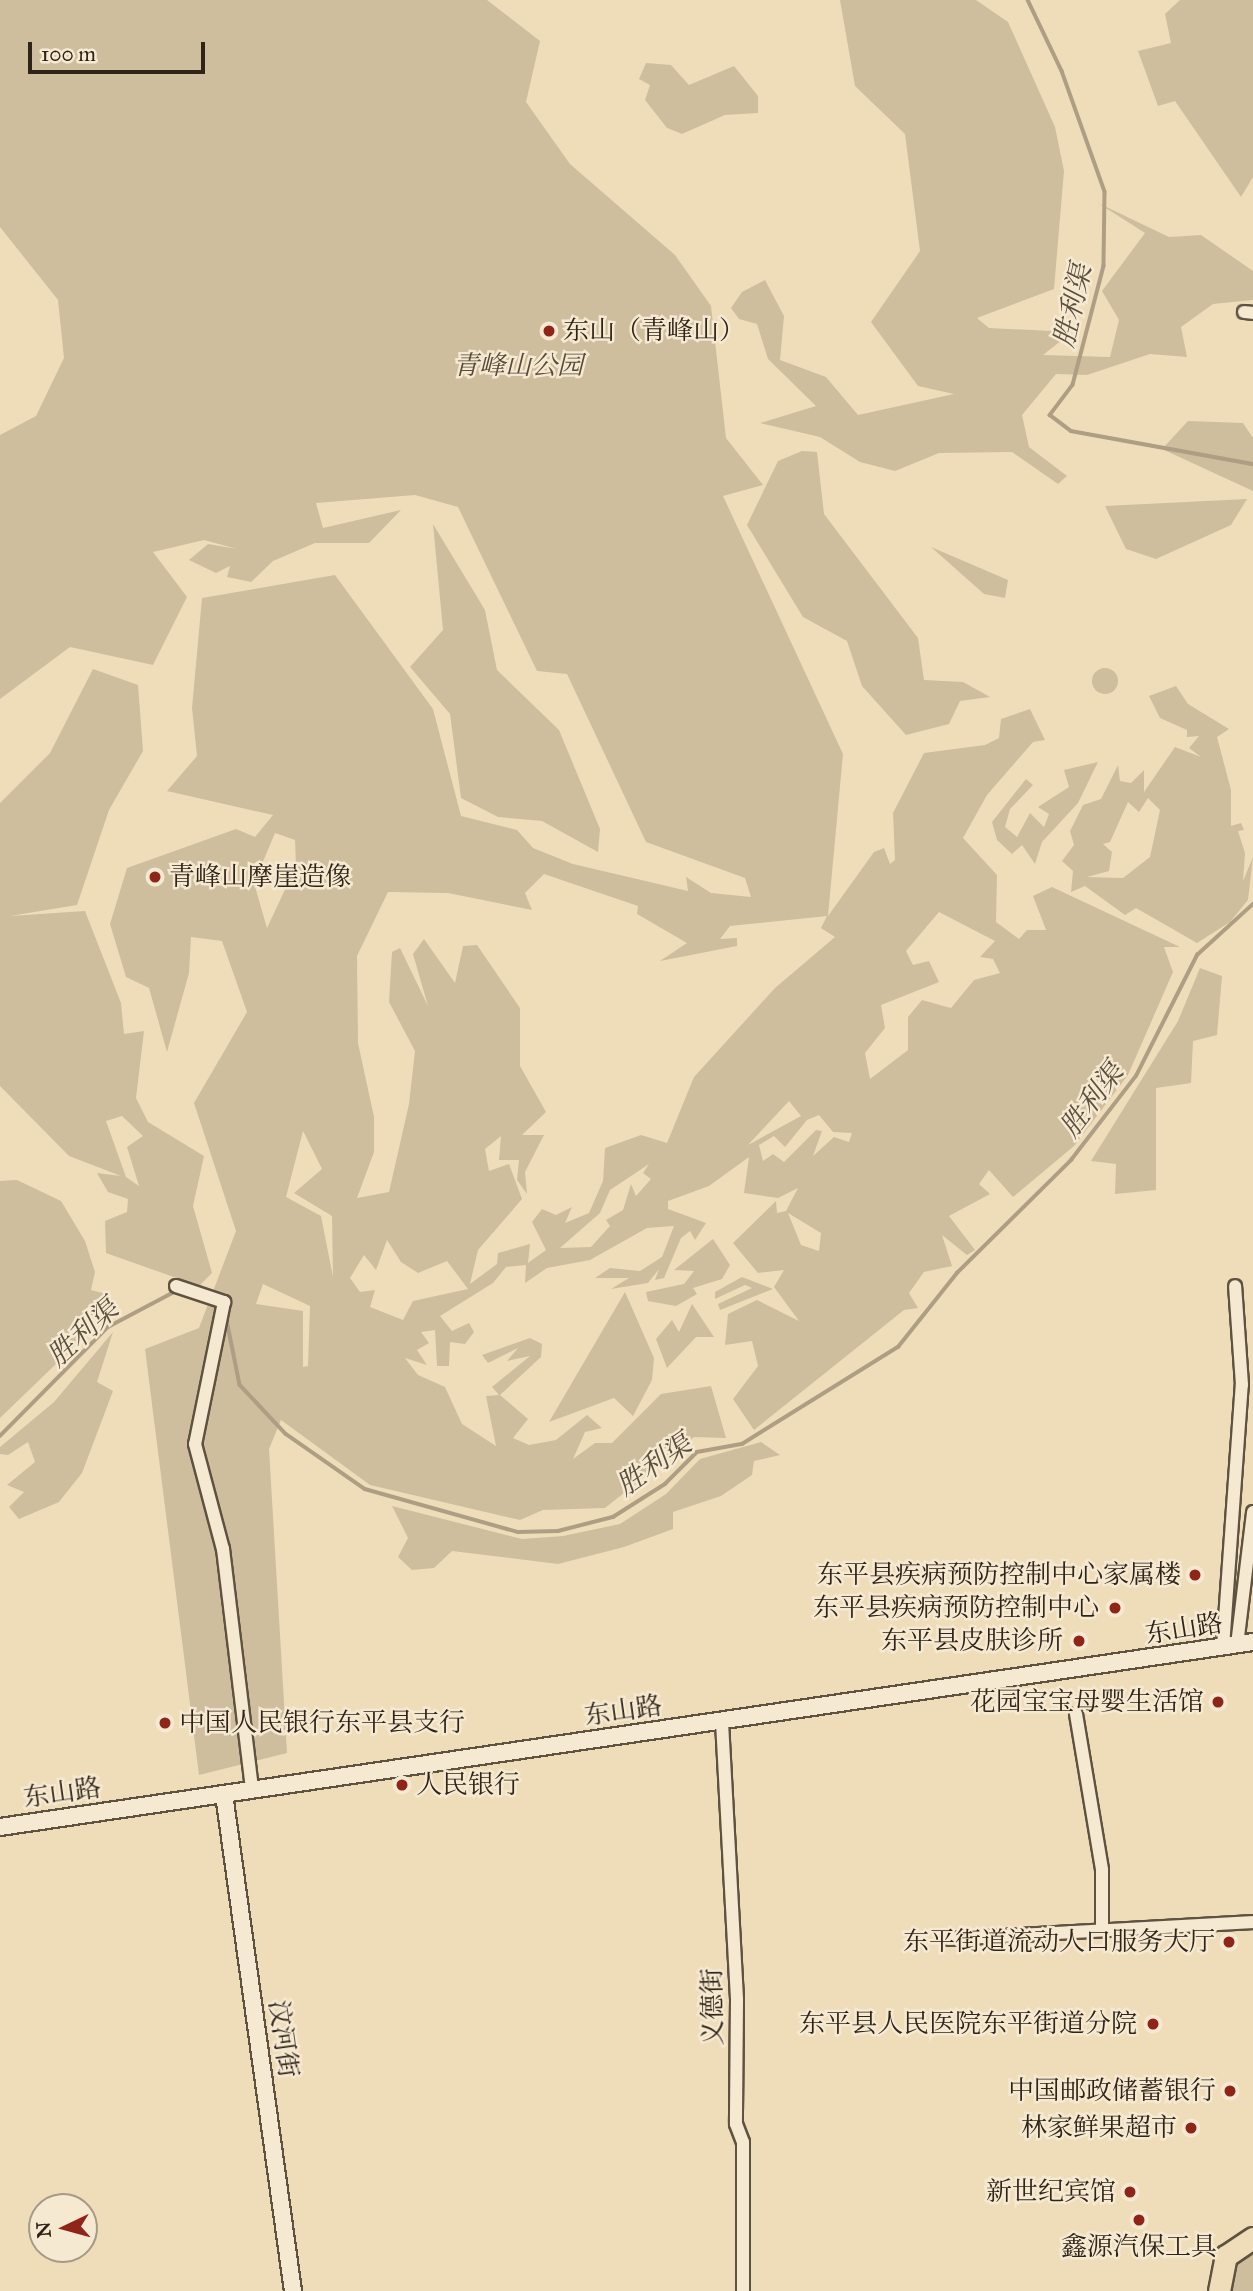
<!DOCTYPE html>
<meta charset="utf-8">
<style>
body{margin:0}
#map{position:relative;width:1253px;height:2291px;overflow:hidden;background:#efddba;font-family:"IM FELL Great Primer","Noto Serif SC",serif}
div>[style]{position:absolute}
.green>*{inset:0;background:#cebe9e}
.round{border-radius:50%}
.stream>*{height:3.5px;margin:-1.75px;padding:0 1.75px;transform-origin:1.75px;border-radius:1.75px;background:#ae9e83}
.roads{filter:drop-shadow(2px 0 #5f5240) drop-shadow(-2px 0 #5f5240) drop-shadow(0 2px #5f5240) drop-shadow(0 -2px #5f5240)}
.minor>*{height:12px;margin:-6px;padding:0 6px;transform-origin:6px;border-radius:6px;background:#f5e9d2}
.tertiary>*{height:16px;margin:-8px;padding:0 8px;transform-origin:8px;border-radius:8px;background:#f5e9d2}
.primary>*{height:21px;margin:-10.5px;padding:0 10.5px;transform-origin:10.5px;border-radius:10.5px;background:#efddba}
.dots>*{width:19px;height:19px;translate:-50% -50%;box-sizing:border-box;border:4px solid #f5e9d2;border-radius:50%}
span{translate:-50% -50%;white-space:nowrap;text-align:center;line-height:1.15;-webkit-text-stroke:5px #f5e9d2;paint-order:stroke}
.poi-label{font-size:26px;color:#2f2417}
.left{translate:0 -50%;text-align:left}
.right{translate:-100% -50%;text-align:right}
.park-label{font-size:26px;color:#574a39;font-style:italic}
.street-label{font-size:26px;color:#2f2417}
.water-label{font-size:28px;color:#5b4f3d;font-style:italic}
.north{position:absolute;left:28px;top:2193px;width:70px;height:70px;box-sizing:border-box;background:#f5e9d2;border:2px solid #a69a87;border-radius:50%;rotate:265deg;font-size:19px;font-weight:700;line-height:28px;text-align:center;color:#2f2417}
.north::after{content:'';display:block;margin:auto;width:24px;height:32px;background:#8f2418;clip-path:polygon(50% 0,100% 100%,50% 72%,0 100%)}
.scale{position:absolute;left:28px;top:42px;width:177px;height:32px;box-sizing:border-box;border:4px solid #2f2417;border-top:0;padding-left:9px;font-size:21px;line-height:24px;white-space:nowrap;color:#2f2417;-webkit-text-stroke:5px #f5e9d2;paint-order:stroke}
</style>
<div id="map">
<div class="green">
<div style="clip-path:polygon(evenodd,0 0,487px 0,540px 41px,526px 102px,570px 164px,675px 255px,711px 306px,726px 438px,763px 485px,723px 496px,843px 754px,828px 916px,874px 852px,884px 848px,890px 864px,895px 860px,893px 813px,924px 753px,985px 745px,999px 738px,1001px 719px,1030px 709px,1045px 740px,1033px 742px,987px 795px,963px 838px,997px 875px,996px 922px,1019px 939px,1027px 930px,1046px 930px,1033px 896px,1052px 887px,1180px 947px,1164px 947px,1173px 972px,1128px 1075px,1074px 1146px,1013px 1197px,989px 1170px,979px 1184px,990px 1194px,949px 1216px,975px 1250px,967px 1255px,942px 1235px,952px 1266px,924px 1272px,909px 1293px,918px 1308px,904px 1310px,754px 1430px,733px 1399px,758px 1366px,752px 1341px,725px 1345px,728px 1314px,757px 1300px,799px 1321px,774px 1287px,784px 1270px,758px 1273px,733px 1243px,776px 1201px,777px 1213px,786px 1211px,798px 1188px,778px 1198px,744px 1193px,749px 1157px,709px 1186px,668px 1201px,668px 1209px,706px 1223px,695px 1240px,690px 1231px,681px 1238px,664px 1278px,655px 1280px,659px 1269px,648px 1283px,611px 1289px,629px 1278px,595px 1278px,610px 1268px,640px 1271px,662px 1257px,674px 1226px,647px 1228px,590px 1260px,547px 1268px,525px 1283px,526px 1265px,506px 1267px,493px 1283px,440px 1316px,452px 1331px,469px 1323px,474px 1332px,465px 1344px,450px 1342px,449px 1366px,437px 1366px,435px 1330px,421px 1332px,429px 1343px,417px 1350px,427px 1365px,405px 1358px,418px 1375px,445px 1387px,462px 1424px,496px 1446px,486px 1396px,499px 1395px,492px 1387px,530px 1356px,507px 1361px,518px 1348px,488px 1363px,482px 1355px,530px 1338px,542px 1344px,541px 1357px,500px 1395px,528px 1419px,513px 1438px,529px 1445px,556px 1440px,587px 1415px,602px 1428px,585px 1432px,573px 1459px,595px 1443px,612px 1443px,661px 1394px,711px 1386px,726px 1438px,694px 1437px,605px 1508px,543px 1510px,520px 1520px,370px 1485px,281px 1420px,269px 1449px,287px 1753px,199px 1775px,145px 1349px,199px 1328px,236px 1231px,194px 1103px,247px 1012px,222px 941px,191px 937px,189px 973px,167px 1052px,149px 988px,126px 977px,110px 924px,127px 868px,236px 829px,255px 837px,273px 815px,167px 791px,197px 756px,192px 708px,202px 598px,335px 575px,433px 709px,461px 816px,517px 830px,533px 848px,573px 864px,688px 891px,686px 877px,711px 893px,751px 897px,745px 878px,646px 842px,567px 674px,537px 671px,458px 507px,415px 495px,316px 503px,323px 528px,401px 510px,369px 543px,315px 543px,273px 561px,251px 582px,227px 577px,230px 566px,216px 573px,189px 560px,208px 544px,237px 549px,204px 540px,153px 552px,187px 597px,153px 665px,70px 647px,0 699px,0 435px,36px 416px,64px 358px,58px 300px,0 227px,0 0,275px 833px,295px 840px,296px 866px,267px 928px,254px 883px,275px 833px,0 0,544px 874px,638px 906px,637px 914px,687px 943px,660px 961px,737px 946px,737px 938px,720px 939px,730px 926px,827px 916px,821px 928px,835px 937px,775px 988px,694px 1077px,667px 1143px,641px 1135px,605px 1148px,603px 1181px,589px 1213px,565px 1223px,572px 1207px,556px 1215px,542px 1209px,532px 1222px,546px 1250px,528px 1263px,530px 1244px,498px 1253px,497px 1264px,470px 1284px,478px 1250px,522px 1199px,509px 1164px,489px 1171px,485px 1149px,501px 1136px,499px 1160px,519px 1160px,517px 1180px,527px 1194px,525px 1172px,544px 1135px,522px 1135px,546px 1112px,520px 1066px,520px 1008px,477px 945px,463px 946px,455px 983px,424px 939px,413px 954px,428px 1006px,400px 948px,392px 952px,389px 1002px,415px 1051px,409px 1104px,389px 1192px,357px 1198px,374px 1152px,374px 1117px,358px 1043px,357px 956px,388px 892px,448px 893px,532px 910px,525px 893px,544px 874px,0 0,939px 912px,995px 941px,980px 957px,993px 959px,1000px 973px,974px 980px,951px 1008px,922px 1000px,908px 1017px,908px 1050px,870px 1079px,865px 1053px,885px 1028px,881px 1005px,939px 982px,929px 961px,913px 965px,906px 951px,939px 912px,0 0,789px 1101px,801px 1116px,748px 1145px,789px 1101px,0 0,819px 1115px,833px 1132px,852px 1133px,849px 1142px,834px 1137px,813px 1156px,822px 1131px,816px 1130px,784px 1162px,773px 1154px,763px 1161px,759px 1145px,774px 1136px,785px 1147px,807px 1120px,819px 1115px,0 0,303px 1131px,322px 1169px,294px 1193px,332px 1216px,333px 1277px,321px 1216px,286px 1197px,303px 1131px,0 0,649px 1164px,643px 1173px,651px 1179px,636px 1196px,631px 1184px,623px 1210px,606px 1220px,610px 1226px,591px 1247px,560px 1248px,600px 1213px,610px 1190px,649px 1164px,0 0,788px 1213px,821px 1233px,819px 1251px,801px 1245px,788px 1213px,0 0,387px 1240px,401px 1262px,418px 1273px,447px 1261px,468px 1289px,413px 1301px,403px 1320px,370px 1307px,375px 1290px,360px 1292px,350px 1278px,364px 1255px,376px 1270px,387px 1240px,0 0,263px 1284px,310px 1306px,308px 1366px,303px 1367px,303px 1311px,256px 1304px,263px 1284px)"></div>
<div style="clip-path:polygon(840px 0,976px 0,1008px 22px,1055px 127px,1064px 171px,1054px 289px,977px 318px,989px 328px,1072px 332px,1043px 355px,1110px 357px,1119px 320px,1102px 291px,1145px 233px,1098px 203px,1169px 237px,1201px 235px,1253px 271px,1253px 300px,1213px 304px,1181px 327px,1187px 357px,1150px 354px,1087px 375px,1056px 374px,1022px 415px,1029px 447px,1067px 476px,1058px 484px,1012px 452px,939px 453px,895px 471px,860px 462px,820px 437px,760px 423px,816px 406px,768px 359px,757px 324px,739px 319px,731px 308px,742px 292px,765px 280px,784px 316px,780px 360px,826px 377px,858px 415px,954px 394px,918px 386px,871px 322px,920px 251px,905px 134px,855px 86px)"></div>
<div style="clip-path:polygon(1180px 0,1253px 0,1253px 177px,1241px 197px,1175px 101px,1158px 106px,1138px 51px,1171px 43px,1165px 14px)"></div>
<div style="clip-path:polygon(646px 63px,671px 65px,689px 85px,734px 66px,758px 96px,758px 113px,725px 115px,682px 134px,667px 128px,645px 100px,650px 85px,639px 79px)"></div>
<div style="clip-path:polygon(1188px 421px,1243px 423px,1253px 438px,1253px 491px,1162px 449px)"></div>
<div style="clip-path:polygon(802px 451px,817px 452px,824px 514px,918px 638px,924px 680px,963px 682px,990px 697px,960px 701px,949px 724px,906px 735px,862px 686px,847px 641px,803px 617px,747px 525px,778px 461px)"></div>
<div style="clip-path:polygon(1247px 499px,1231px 525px,1156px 559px,1126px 549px,1105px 506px)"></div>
<div style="clip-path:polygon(433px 524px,485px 610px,497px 670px,559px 730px,600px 829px,598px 852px,542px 821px,498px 817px,461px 798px,450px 714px,410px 667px,443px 630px)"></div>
<div style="clip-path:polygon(931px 547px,1008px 580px,1005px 598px,984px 594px)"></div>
<div class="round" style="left:1092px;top:668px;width:26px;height:26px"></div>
<div style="clip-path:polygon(evenodd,93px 669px,138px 685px,143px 751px,109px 810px,77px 905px,10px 916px,85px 911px,121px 1003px,124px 1034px,144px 1031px,136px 1098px,148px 1122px,204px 1156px,193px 1206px,212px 1273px,199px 1286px,106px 1253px,105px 1221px,127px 1212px,128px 1199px,108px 1192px,97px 1173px,121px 1176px,69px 1156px,0 1086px,0 803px,50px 753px,93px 669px,122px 1116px,143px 1136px,127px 1147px,139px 1186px,126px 1177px,106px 1121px,122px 1116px)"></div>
<div style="clip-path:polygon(evenodd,1176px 686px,1188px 704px,1229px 729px,1217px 737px,1231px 790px,1231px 826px,1241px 823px,1244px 830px,1238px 831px,1245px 853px,1243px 881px,1253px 857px,1248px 900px,1230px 922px,1197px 943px,1136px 908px,1125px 915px,1085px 886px,1071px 892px,1073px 871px,1062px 861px,1074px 845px,1070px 831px,1083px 805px,1101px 799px,1118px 765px,1120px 781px,1131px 783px,1144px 770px,1144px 792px,1175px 747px,1201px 757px,1189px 748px,1199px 736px,1187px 737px,1187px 730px,1160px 718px,1149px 696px,1176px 686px,1148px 798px,1160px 810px,1150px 857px,1123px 878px,1087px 877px,1109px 871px,1112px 852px,1103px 844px,1110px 842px,1128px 802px,1139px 812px,1148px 798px)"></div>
<div style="clip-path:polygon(1098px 762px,1078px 803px,1042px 842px,1035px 864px,1022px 845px,1012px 854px,997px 840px,992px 822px,1026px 779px,1033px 785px,1010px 809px,1005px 827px,1017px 837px,1030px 813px,1044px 827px,1049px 814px,1038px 807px,1069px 787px,1064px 770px)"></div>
<div style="clip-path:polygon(1200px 968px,1222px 976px,1217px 1035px,1193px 1041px,1191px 1083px,1156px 1088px,1156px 1190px,1115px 1194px,1116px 1164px,1091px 1161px,1178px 1021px)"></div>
<div style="clip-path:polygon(17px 1180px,61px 1201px,85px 1241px,95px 1272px,91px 1290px,106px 1294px,86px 1335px,0 1418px,0 1181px)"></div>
<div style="clip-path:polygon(713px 1239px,730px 1265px,722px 1279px,693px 1288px,697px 1294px,676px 1306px,648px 1301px,646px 1292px,684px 1284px,694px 1271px,674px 1270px)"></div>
<div style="clip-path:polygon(742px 1277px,773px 1289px,720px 1310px,718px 1304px,752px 1288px,745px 1285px,715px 1299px,715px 1292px)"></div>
<div style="clip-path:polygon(625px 1292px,654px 1358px,652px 1380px,633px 1416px,614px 1398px,549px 1422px)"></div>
<div style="clip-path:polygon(692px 1304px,714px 1337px,696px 1337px,667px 1368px,656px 1339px,672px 1320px,679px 1332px)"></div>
<div style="clip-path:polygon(113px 1332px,97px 1382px,113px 1391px,82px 1473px,59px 1502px,19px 1519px,9px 1507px,24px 1492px,7px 1485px,35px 1462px,28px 1442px,8px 1455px,0 1454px,0 1447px,54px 1402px)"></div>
<div style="clip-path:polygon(761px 1442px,780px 1455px,754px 1461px,752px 1475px,721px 1496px,673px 1512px,673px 1529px,624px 1547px,558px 1564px,452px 1551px,434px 1568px,412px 1570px,398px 1557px,408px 1538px,392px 1506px,522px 1539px,563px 1536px,620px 1524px,666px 1494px,700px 1459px)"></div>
<div style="clip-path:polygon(1253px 2251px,1253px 2291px,1232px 2291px,1233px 2269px)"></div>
</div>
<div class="stream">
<div style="left:1028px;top:0;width:79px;rotate:64.4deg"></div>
<div style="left:1062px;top:71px;width:128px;rotate:70.4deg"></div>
<div style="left:1105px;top:192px;width:74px;rotate:90.8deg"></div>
<div style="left:1104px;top:266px;width:123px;rotate:104.6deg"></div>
<div style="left:1073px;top:385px;width:38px;rotate:127deg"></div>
<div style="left:1050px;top:415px;width:26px;rotate:37deg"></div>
<div style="left:1071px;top:431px;width:185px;rotate:10.3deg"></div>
<div style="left:226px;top:1315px;width:71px;rotate:78.7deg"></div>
<div style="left:240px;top:1385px;width:67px;rotate:46.8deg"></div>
<div style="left:286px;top:1434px;width:96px;rotate:34.8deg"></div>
<div style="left:365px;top:1489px;width:159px;rotate:15.7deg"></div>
<div style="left:518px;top:1532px;width:40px;rotate:-1.4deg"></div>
<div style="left:558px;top:1531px;width:57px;rotate:-14.3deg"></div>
<div style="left:613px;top:1517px;width:62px;rotate:-32.4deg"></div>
<div style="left:665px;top:1484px;width:45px;rotate:-45deg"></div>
<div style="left:697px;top:1452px;width:46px;rotate:-10.1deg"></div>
<div style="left:742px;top:1444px;width:184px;rotate:-31.9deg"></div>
<div style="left:898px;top:1347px;width:95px;rotate:-51.4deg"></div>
<div style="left:957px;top:1273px;width:161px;rotate:-44.7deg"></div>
<div style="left:1071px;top:1160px;width:106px;rotate:-52.3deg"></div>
<div style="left:1136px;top:1076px;width:136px;rotate:-63.2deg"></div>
<div style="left:1197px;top:955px;width:76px;rotate:-42.3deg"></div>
<div style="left:0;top:1436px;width:153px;rotate:-45.3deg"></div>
<div style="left:108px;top:1327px;width:77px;rotate:-27.9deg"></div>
</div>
<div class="roads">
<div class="minor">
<div style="left:1244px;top:312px;width:9px;rotate:6deg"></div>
<div style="left:176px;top:1286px;width:51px;rotate:18.4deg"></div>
<div style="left:224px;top:1302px;width:145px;rotate:101.5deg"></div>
<div style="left:195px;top:1444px;width:109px;rotate:75.1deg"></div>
<div style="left:223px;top:1549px;width:243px;rotate:83.1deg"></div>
<div style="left:1237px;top:1645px;width:134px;rotate:-83.1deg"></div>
<div style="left:1223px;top:1647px;width:263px;rotate:-85.9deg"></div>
<div style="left:1242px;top:1385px;width:99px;rotate:-94deg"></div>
<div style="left:1076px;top:1714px;width:158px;rotate:80.5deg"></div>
<div style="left:1102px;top:1870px;width:58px;rotate:90deg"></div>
<div style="left:722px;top:1722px;width:278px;rotate:86.9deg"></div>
<div style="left:737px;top:2000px;width:124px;rotate:90.5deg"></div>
<div style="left:736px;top:2124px;width:19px;rotate:69deg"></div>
<div style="left:743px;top:2142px;width:149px;rotate:90deg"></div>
<div style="left:949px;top:1939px;width:304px;rotate:-3.2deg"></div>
</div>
<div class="tertiary">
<div style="left:224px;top:1794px;width:502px;rotate:82.1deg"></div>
<div style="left:0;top:1827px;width:1267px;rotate:-8.4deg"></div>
</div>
<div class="primary">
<div style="left:1219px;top:2291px;width:36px;rotate:-79deg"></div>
<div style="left:1226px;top:2256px;width:32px;rotate:-34deg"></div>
</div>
</div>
<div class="dots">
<div style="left:549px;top:331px;background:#8f2418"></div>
<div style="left:155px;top:877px;background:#8f2418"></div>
<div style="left:1195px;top:1575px;background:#8f2418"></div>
<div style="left:1115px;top:1608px;background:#8f2418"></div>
<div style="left:1079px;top:1641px;background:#8f2418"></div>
<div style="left:1218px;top:1702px;background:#8f2418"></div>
<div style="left:165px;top:1723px;background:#8f2418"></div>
<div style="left:402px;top:1785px;background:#8f2418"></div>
<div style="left:1229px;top:1942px;background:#8f2418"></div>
<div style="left:1153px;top:2024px;background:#8f2418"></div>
<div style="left:1230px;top:2091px;background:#8f2418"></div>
<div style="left:1191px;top:2128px;background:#8f2418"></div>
<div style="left:1130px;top:2192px;background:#8f2418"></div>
<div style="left:1139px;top:2220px;background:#8f2418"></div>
</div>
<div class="poi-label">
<span class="left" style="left:563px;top:331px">东山（青峰山）</span>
<span class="left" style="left:169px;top:877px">青峰山摩崖造像</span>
<span class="right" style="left:1181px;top:1575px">东平县疾病预防控制中心家属楼</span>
<span class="right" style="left:1099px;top:1608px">东平县疾病预防控制中心</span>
<span class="right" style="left:1063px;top:1641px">东平县皮肤诊所</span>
<span class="right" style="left:1204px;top:1702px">花园宝宝母婴生活馆</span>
<span class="left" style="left:179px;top:1723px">中国人民银行东平县支行</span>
<span class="left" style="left:416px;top:1785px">人民银行</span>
<span class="right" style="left:1215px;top:1942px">东平街道流动人口服务大厅</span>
<span class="right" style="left:1137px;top:2024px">东平县人民医院东平街道分院</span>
<span class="right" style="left:1216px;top:2091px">中国邮政储蓄银行</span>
<span class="right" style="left:1177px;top:2128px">林家鲜果超市</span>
<span class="right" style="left:1116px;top:2192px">新世纪宾馆</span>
<span style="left:1139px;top:2247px">鑫源汽保工具</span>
</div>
<div class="park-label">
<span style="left:518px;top:366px">青峰山公园</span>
</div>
<div class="street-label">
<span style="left:1184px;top:1629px;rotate:-9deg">东山路</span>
<span style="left:623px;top:1711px;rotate:-8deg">东山路</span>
<span style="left:62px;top:1793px;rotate:-8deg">东山路</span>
<span style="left:713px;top:2007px;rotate:-91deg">义德街</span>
<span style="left:283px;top:2039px;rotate:82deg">汶河街</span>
</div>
<div class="water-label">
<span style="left:1073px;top:306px;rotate:-77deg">胜利渠</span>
<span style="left:1092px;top:1100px;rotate:-53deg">胜利渠</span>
<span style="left:83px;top:1333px;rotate:-42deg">胜利渠</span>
<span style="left:654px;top:1465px;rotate:-35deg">胜利渠</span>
</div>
<div class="north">N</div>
<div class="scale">100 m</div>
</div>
